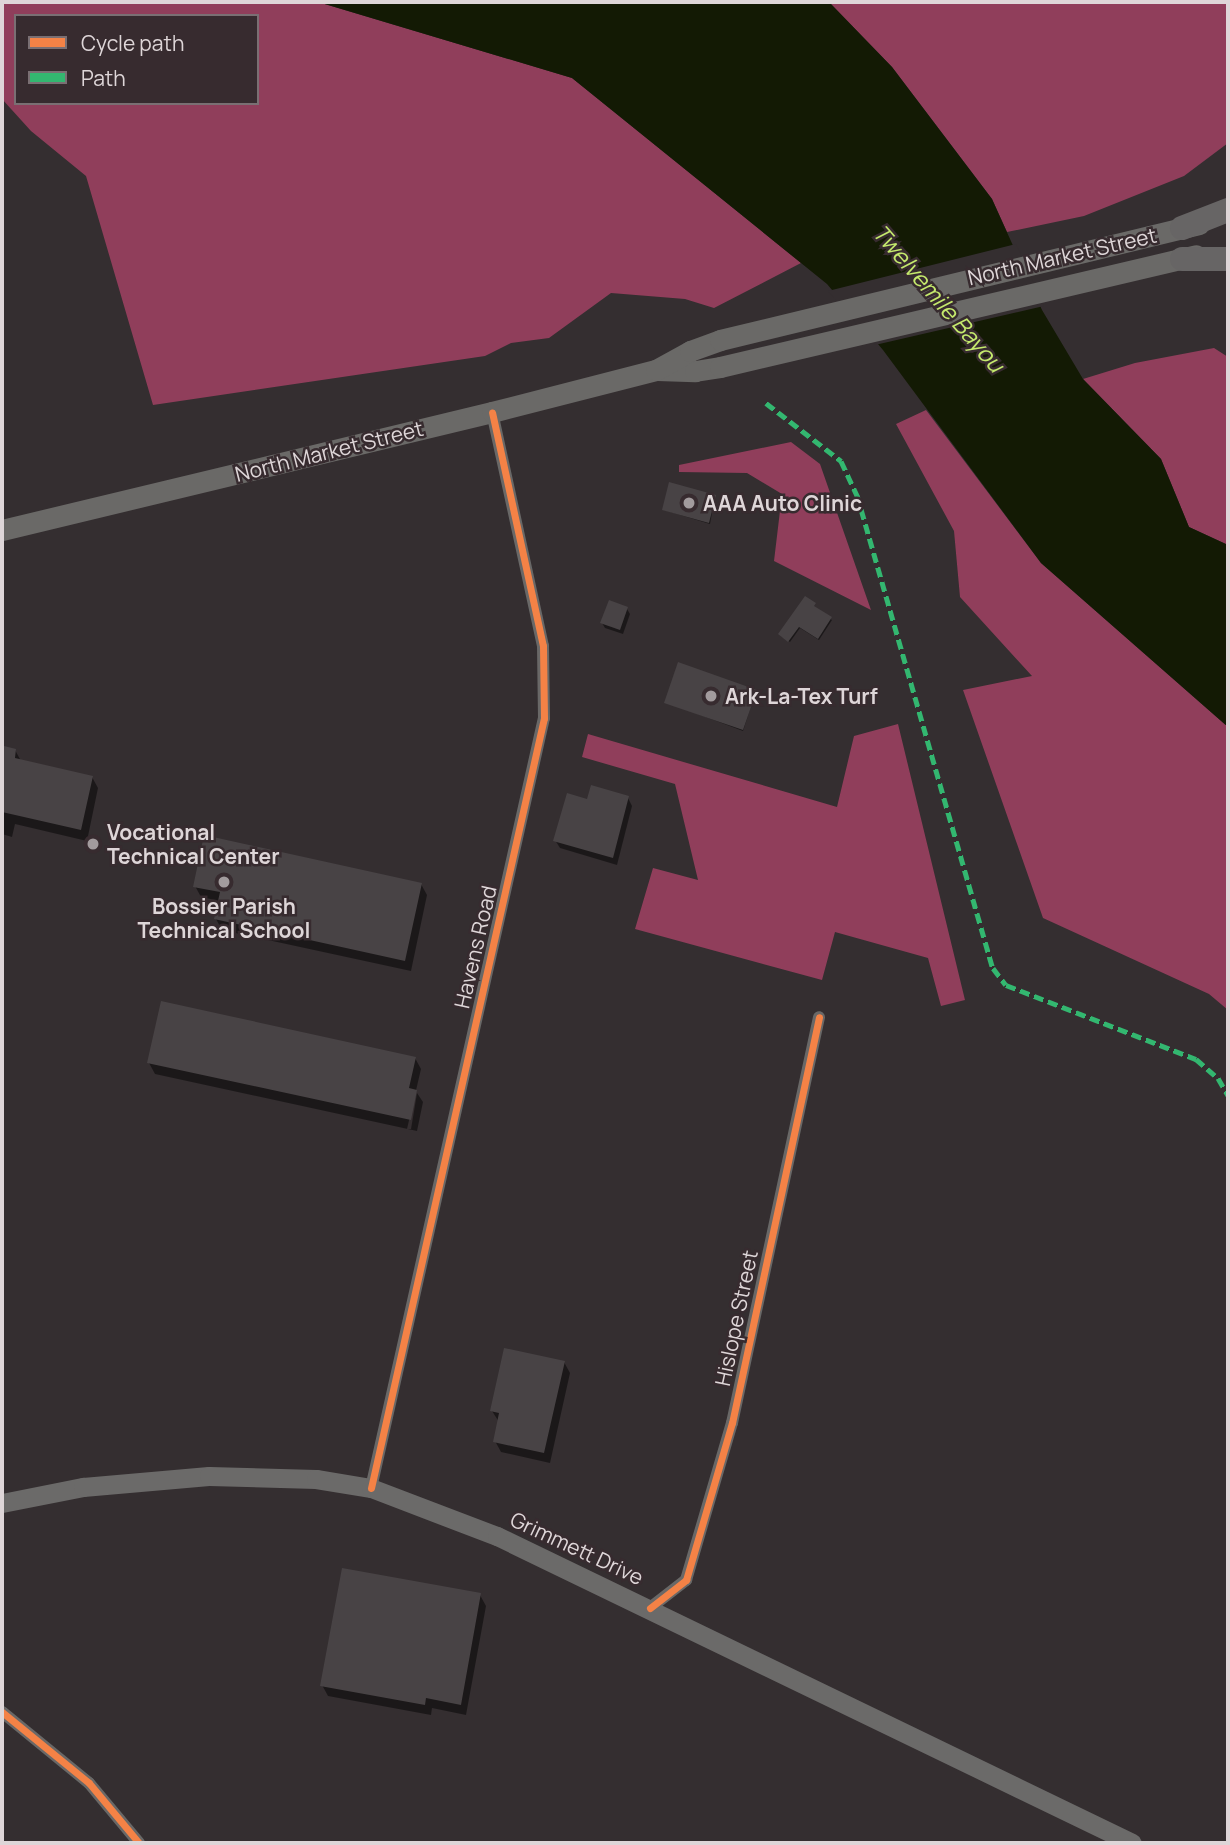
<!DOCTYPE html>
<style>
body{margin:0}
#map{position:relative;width:1230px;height:1845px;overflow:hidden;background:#342e30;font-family:Manrope,sans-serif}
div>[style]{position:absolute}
.forest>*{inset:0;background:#903e5b}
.water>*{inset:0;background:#131a04}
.pier>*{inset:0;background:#342e30}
.shadow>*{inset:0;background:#0007}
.building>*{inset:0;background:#484345}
.minor>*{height:12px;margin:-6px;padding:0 6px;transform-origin:6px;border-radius:6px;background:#696867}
.secondary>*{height:19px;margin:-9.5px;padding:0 9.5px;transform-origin:9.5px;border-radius:9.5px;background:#6b6a69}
.primary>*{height:21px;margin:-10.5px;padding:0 10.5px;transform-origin:10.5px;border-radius:10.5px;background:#6a6967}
.motorway>*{height:24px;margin:-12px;padding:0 12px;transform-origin:12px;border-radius:12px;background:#676565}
.quiet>*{height:5px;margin-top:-2.5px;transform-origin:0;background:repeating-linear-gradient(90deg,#33b770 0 10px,transparent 0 15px)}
.cycleway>*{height:7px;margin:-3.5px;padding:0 3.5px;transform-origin:3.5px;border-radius:3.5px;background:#f48246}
.dots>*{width:19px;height:19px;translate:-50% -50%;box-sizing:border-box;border:4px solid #372b2f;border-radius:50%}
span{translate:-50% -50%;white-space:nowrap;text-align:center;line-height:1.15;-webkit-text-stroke:5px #372b2f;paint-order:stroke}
.street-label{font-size:21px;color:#ded6d8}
.poi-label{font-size:21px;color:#ded6d8;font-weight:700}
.left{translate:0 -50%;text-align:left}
.water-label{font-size:23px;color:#c5ea6d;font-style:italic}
.frame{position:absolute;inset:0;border:4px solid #ded6d8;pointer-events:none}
.legend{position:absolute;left:14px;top:14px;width:245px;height:91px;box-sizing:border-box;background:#372b2f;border:2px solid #7a6f73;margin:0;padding:9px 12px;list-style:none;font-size:21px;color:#ded6d8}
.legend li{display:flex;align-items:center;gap:14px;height:35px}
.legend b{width:35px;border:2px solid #7a6f73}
</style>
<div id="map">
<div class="forest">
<div style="clip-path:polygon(evenodd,2px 2px,318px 2px,572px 78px,801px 263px,714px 308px,685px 299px,611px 293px,549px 338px,511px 343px,485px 356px,153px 405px,86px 176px,31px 131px,2px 99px,2px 2px,16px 16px,257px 16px,257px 103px,16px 103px,16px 16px)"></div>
<div style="clip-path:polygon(829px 2px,1228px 2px,1228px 143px,1184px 176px,1084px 216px,1007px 232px,992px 199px,892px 67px)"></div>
<div style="clip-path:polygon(1214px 348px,1228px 357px,1228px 545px,1189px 527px,1161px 459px,1083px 379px,1135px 363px)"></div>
<div style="clip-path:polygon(926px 410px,1041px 563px,1228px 727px,1228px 1010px,1209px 994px,1043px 918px,963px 690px,1032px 676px,960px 597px,954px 531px,896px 424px)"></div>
<div style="clip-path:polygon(791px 442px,820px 464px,871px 610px,774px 561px,782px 494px,747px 473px,679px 472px,679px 465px)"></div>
<div style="clip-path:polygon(898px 724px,965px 1000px,941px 1006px,928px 958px,835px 932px,822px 980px,635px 929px,653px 868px,698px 880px,675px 784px,582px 757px,588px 734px,837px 807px,854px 736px)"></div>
</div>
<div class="water">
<div style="clip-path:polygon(318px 2px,829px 2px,892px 67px,992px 199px,1042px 310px,1083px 379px,1161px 459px,1189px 527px,1228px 545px,1228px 727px,1041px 563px,883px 350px,827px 284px,572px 78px)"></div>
</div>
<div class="pier">
<div style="clip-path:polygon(1016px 244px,1044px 306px,875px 345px,828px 291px)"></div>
</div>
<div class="shadow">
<div style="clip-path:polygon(715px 496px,710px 524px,664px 510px)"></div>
<div style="clip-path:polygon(814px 604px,814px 608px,832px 620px,819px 640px,800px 628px,790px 642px,781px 636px)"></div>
<div style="clip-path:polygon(627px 609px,630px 614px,623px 634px,605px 628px,602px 623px)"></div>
<div style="clip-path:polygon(756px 691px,743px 731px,666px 702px)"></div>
<div style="clip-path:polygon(5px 748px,15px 750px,21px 761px,92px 777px,98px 788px,87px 841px,15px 824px,12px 837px,2px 834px,2px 757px)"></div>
<div style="clip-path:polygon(628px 798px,632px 806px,617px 865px,560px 848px,555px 840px,588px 801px)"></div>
<div style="clip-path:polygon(421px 884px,427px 895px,411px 971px,222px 930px,216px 919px,220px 901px,201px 897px,195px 886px)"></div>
<div style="clip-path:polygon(415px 1058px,421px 1069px,407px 1129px,411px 1129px,417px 1093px,423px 1102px,417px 1131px,155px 1074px,149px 1063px)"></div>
<div style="clip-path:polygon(564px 1362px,570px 1373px,550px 1463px,501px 1452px,495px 1441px,499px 1422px,492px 1411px)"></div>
<div style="clip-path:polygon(480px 1595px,486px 1606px,466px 1715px,432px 1708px,431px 1715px,328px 1696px,322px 1685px)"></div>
</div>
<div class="building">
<div style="clip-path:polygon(669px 482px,716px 495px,709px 523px,662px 510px)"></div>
<div style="clip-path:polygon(805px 596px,816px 603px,814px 606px,832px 617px,818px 639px,799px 627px,788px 642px,778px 634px)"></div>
<div style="clip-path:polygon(609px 600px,628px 607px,620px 630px,600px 623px)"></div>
<div style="clip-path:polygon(678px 662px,757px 690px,743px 730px,664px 703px)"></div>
<div style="clip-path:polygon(4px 746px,16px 749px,15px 758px,93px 776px,81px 830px,2px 812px)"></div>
<div style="clip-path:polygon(591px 785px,629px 796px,613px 858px,553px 841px,567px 793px,587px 799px)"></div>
<div style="clip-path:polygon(204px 835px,422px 883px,405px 961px,214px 919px,220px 892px,193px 887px)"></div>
<div style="clip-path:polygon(161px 1001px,416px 1057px,409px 1088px,417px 1090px,411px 1120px,147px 1063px)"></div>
<div style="clip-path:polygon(504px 1348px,565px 1361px,544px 1453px,493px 1442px,499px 1413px,490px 1411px)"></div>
<div style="clip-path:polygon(342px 1568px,481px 1593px,461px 1705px,426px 1698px,425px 1705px,320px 1686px)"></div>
</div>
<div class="minor">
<div style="left:371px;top:1488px;width:789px;rotate:-77.34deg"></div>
<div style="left:544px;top:718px;width:72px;rotate:-90.8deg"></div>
<div style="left:543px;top:646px;width:239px;rotate:-102.3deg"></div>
<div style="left:650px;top:1608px;width:46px;rotate:-37.9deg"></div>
<div style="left:686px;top:1580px;width:164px;rotate:-73.7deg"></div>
<div style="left:732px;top:1423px;width:415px;rotate:-77.9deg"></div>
<div style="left:2px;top:1712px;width:112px;rotate:39.2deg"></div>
<div style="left:89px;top:1783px;width:78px;rotate:50.2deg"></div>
</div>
<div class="secondary">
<div style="left:2px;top:1503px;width:83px;rotate:-11.2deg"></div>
<div style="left:83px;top:1487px;width:126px;rotate:-5deg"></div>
<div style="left:209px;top:1476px;width:107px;rotate:1.6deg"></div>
<div style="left:316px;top:1479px;width:56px;rotate:9.3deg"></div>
<div style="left:371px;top:1488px;width:135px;rotate:20.9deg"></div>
<div style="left:497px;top:1536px;width:705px;rotate:25.8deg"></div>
</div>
<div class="primary">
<div style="left:657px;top:370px;width:38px;rotate:2deg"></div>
<div style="left:695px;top:371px;width:25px;rotate:-9deg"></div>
<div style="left:720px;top:367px;width:489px;rotate:-13.2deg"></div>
<div style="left:2px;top:530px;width:504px;rotate:-13.54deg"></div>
<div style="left:492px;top:412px;width:169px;rotate:-14.4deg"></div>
<div style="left:656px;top:370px;width:39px;rotate:-29deg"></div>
<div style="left:690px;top:351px;width:32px;rotate:-20deg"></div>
<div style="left:720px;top:340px;width:493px;rotate:-13.6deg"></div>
</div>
<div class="motorway">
<div style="left:1182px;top:228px;width:49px;rotate:-21.4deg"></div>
<div style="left:1182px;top:259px;width:46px"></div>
</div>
<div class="quiet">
<div style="left:766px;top:403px;width:95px;rotate:37.7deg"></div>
<div style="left:841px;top:461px;width:38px;rotate:65deg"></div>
<div style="left:857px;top:495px;width:492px;rotate:74deg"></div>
<div style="left:993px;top:968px;width:21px;rotate:53deg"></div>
<div style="left:1006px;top:985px;width:204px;rotate:21.3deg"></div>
<div style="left:1196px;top:1059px;width:29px;rotate:41deg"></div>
<div style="left:1218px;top:1078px;width:20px;rotate:60deg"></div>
</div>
<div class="cycleway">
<div style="left:371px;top:1488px;width:789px;rotate:-77.34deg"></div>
<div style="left:544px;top:718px;width:72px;rotate:-90.8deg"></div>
<div style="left:543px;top:646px;width:239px;rotate:-102.3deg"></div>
<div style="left:650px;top:1608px;width:46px;rotate:-37.9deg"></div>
<div style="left:686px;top:1580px;width:164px;rotate:-73.7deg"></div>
<div style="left:732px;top:1423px;width:415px;rotate:-77.9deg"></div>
<div style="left:2px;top:1712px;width:112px;rotate:39.2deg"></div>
<div style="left:89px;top:1783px;width:78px;rotate:50.2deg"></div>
</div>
<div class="dots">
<div style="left:689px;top:503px;background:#a29b9d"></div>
<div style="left:711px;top:696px;background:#a29b9d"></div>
<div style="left:93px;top:844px;background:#a29b9d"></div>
<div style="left:224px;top:882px;background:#a29b9d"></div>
</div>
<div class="street-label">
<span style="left:1062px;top:256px;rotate:-13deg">North Market Street</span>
<span style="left:329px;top:451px;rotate:-14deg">North Market Street</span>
<span style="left:475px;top:947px;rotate:-77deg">Havens Road</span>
<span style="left:736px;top:1318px;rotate:-78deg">Hislope Street</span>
<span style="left:577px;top:1548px;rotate:25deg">Grimmett Drive</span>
</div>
<div class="poi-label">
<span class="left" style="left:703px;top:503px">AAA Auto Clinic</span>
<span class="left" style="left:725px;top:696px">Ark-La-Tex Turf</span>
<span class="left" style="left:107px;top:844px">Vocational<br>Technical Center</span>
<span style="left:224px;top:918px">Bossier Parish<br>Technical School</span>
</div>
<div class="water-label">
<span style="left:939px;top:298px;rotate:49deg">Twelvemile Bayou</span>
</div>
<div class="frame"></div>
<ul class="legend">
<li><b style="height:9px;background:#f48246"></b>Cycle path</li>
<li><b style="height:9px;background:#33b770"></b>Path</li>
</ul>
</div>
